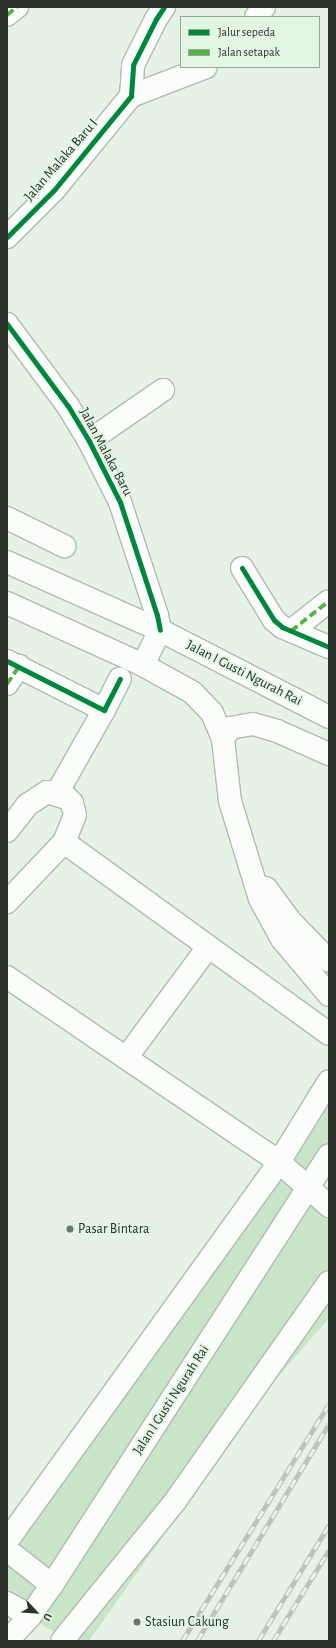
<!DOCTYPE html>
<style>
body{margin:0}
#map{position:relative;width:336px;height:1648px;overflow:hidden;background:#e7f2e7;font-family:"Alegreya Sans",sans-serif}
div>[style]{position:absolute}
.green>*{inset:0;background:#c8e5c8}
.roads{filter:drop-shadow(1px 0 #b2bab2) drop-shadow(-1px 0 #b2bab2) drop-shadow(0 1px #b2bab2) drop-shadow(0 -1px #b2bab2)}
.minor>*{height:22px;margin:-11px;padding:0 11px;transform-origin:11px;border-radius:11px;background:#fbfdfb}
.major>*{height:22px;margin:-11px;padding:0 11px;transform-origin:11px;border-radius:11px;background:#fbfdfb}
.highway>*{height:22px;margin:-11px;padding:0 11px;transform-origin:11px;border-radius:11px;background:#fbfdfb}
.rail>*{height:4.5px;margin-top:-2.25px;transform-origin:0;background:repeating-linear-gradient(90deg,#e2f6e3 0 9px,#bcc0bc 0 18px);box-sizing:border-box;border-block:1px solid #bcc0bc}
.quiet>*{height:4px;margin-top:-2px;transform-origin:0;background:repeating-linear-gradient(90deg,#56b246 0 8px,transparent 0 12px)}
.cycleway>*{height:5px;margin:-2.5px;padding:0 2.5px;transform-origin:2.5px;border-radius:2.5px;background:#00873e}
.dots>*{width:11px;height:11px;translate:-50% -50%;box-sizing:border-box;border:2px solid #e2f6e3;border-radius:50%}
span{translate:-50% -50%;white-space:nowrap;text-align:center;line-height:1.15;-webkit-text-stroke:4px #e2f6e3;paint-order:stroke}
.street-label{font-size:14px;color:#2a322a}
.poi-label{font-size:14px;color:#2a322a}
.left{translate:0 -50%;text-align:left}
.frame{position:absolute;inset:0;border:8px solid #2a322a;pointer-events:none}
.legend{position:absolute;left:180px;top:16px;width:140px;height:52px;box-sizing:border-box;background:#e2f6e3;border:1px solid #98a899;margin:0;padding:5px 7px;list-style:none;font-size:12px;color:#2a322a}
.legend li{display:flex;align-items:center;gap:8px;height:20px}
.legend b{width:20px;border:1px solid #98a899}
.north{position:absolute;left:16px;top:1592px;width:40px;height:40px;-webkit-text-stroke:3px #e2f6e3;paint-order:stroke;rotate:115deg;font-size:11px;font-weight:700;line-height:16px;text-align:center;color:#2a322a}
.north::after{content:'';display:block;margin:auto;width:14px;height:18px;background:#2a322a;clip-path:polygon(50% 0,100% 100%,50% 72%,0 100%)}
</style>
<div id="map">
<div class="green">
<div style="clip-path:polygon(329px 1081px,329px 1155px,308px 1186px,329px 1206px,329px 1318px,264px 1393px,89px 1641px,62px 1641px,64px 1638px,7px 1603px,7px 1541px)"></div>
</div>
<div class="roads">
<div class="minor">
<div style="left:7px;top:15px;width:13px;rotate:-39deg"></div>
<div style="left:256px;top:17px;width:13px;rotate:-51deg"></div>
<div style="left:131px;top:96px;width:31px;rotate:-86deg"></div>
<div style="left:133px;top:65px;width:51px;rotate:-63.4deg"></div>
<div style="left:156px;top:19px;width:14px;rotate:-56deg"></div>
<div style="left:7px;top:237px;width:66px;rotate:-45deg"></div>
<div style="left:54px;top:190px;width:122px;rotate:-50.7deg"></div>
<div style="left:131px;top:96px;width:80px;rotate:-21.1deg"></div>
<div style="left:7px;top:324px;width:102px;rotate:53.4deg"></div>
<div style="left:68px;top:406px;width:41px;rotate:59deg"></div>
<div style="left:89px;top:441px;width:68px;rotate:63.1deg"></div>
<div style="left:120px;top:502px;width:119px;rotate:71.9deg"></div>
<div style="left:157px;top:615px;width:15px;rotate:79deg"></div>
<div style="left:89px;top:441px;width:90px;rotate:-34.6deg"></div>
<div style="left:7px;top:518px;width:64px;rotate:26.2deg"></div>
<div style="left:242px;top:568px;width:61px;rotate:58.4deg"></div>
<div style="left:274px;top:620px;width:11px;rotate:41deg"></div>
<div style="left:282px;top:627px;width:51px;rotate:23.1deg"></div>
<div style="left:291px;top:631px;width:48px;rotate:-38.3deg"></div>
<div style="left:7px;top:661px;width:109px;rotate:26.8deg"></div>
<div style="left:104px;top:710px;width:35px;rotate:-63deg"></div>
<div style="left:7px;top:684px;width:22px;rotate:-56deg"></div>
<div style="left:57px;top:793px;width:95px;rotate:-60.5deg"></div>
<div style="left:7px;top:831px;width:33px;rotate:-52deg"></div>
<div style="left:27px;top:805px;width:24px;rotate:-33deg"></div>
<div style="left:47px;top:792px;width:21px;rotate:17deg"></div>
<div style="left:67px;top:798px;width:7px;rotate:45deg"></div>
<div style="left:72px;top:803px;width:12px;rotate:76deg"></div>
<div style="left:75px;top:815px;width:29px;rotate:112deg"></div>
<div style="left:64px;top:842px;width:83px;rotate:133.5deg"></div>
<div style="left:64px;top:842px;width:327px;rotate:35.9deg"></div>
<div style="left:7px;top:977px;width:329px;rotate:34.2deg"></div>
<div style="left:279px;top:1162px;width:67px;rotate:41.3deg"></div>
<div style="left:126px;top:1058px;width:138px;rotate:-53.5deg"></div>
<div style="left:7px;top:1541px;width:467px;rotate:-54.3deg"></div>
<div style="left:279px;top:1162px;width:95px;rotate:-58.3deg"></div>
<div style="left:7px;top:1550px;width:57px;rotate:37.9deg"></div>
<div style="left:7px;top:1603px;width:26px;rotate:29deg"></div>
</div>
<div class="major">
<div style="left:329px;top:717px;width:190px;rotate:-152.8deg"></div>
<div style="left:160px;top:630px;width:39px;rotate:116deg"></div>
<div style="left:143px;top:665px;width:56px;rotate:28.9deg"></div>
<div style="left:192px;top:692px;width:29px;rotate:46deg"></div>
<div style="left:212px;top:713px;width:28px;rotate:67deg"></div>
<div style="left:223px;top:739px;width:62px;rotate:83.6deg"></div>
<div style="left:230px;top:801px;width:102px;rotate:73deg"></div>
<div style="left:260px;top:899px;width:46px;rotate:61.2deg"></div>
<div style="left:282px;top:939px;width:73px;rotate:50deg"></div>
<div style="left:223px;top:739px;width:13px;rotate:-58deg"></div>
<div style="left:230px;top:728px;width:23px;rotate:-10deg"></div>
<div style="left:253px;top:724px;width:25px;rotate:16deg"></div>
<div style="left:277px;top:731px;width:57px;rotate:23.9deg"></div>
<div style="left:266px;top:888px;width:42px;rotate:53.7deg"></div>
<div style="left:291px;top:922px;width:54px;rotate:45.7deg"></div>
<div style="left:7px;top:1641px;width:34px;rotate:-47deg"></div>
<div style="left:30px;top:1616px;width:38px;rotate:-55deg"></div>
<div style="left:52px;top:1585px;width:511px;rotate:-57.21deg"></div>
<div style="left:62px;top:1641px;width:181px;rotate:-51deg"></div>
<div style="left:176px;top:1500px;width:266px;rotate:-54.9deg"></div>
</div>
<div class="highway">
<div style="left:7px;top:562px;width:167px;rotate:24deg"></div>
<div style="left:7px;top:603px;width:149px;rotate:24.5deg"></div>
</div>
</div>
<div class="rail">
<div style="left:182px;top:1641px;width:279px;rotate:-58.2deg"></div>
<div style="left:197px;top:1641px;width:254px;rotate:-58.7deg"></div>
<div style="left:258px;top:1641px;width:136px;rotate:-58.5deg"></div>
<div style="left:273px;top:1641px;width:107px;rotate:-58.4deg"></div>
</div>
<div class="quiet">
<div style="left:7px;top:15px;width:13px;rotate:-39deg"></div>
<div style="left:291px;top:631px;width:48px;rotate:-38.3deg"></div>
<div style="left:7px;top:684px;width:22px;rotate:-56deg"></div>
</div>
<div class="cycleway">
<div style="left:7px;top:237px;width:66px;rotate:-45deg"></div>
<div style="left:54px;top:190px;width:122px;rotate:-50.7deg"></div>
<div style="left:131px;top:96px;width:31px;rotate:-86deg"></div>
<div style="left:133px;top:65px;width:51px;rotate:-63.4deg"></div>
<div style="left:156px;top:19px;width:14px;rotate:-56deg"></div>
<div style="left:7px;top:324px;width:102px;rotate:53.4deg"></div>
<div style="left:68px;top:406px;width:41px;rotate:59deg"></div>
<div style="left:89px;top:441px;width:68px;rotate:63.1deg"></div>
<div style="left:120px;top:502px;width:119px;rotate:71.9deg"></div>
<div style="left:157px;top:615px;width:15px;rotate:79deg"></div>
<div style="left:242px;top:568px;width:61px;rotate:58.4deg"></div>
<div style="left:274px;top:620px;width:11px;rotate:41deg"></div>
<div style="left:282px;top:627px;width:51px;rotate:23.1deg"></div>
<div style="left:7px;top:661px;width:109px;rotate:26.8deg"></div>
<div style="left:104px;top:710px;width:35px;rotate:-63deg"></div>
</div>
<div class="dots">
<div style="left:70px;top:1229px;background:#6c756c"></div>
<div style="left:137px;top:1622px;background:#6c756c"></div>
</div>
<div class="street-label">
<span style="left:61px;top:160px;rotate:-49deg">Jalan Malaka Baru I</span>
<span style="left:106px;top:452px;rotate:62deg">Jalan Malaka Baru</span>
<span style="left:244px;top:673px;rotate:27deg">Jalan I Gusti Ngurah Rai</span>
<span style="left:171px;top:1400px;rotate:-57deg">Jalan I Gusti Ngurah Rai</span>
</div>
<div class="poi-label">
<span class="left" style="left:78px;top:1229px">Pasar Bintara</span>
<span class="left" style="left:145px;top:1622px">Stasiun Cakung</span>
</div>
<div class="frame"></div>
<ul class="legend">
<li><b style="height:5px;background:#00873e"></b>Jalur sepeda</li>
<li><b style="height:5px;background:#56b246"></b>Jalan setapak</li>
</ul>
<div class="north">U</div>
</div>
